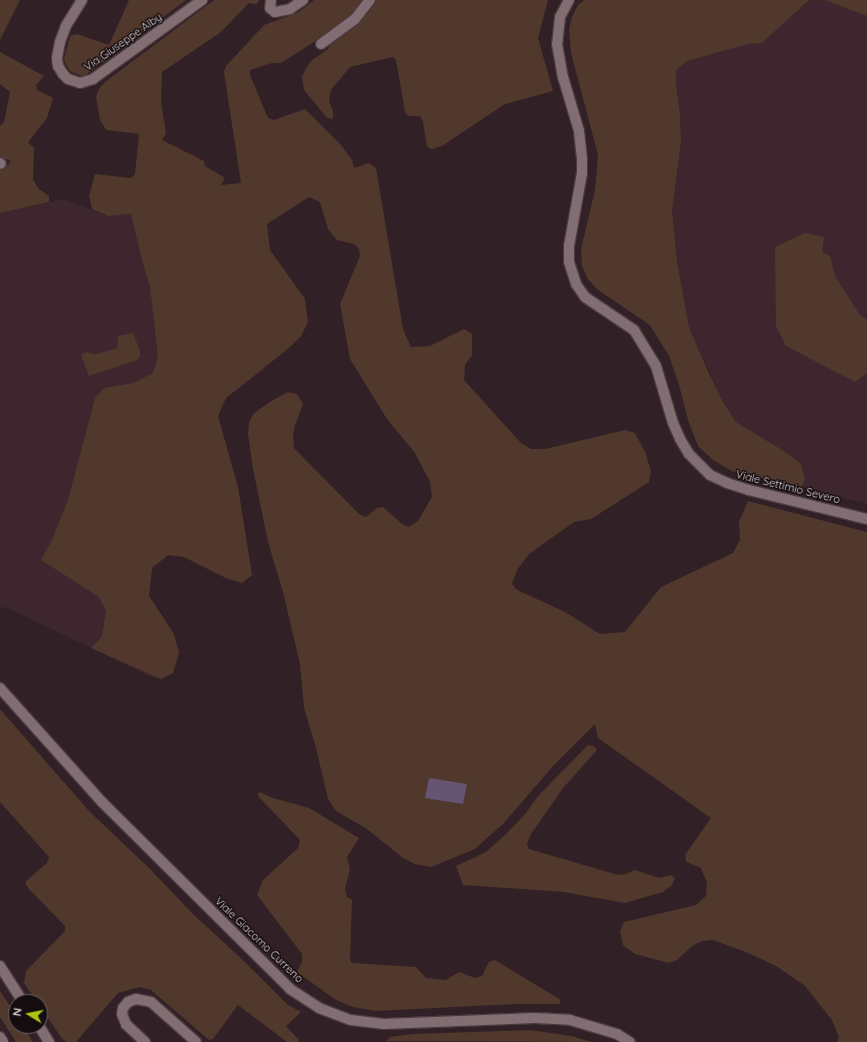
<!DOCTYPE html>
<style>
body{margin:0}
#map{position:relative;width:867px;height:1042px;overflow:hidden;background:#312025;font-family:Quicksand,sans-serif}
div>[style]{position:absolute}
.built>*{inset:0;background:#3e262e}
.green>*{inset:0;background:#51382c}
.water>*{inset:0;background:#655472}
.roads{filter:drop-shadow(1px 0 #4a3b3f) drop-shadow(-1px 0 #4a3b3f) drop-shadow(0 1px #4a3b3f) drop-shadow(0 -1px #4a3b3f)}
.minor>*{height:10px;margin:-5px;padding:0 5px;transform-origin:5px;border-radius:5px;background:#826d73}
span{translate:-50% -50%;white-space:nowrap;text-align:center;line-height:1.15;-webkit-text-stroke:3px #140c0e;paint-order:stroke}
.street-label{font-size:11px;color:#e4d8db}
.north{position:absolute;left:8px;top:994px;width:40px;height:40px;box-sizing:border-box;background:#140c0e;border:1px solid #675e60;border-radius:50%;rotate:280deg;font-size:11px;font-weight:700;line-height:16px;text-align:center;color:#e4d8db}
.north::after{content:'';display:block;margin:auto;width:14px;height:18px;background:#abc614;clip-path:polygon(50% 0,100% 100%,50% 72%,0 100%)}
</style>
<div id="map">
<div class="built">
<div style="clip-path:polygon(809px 0,824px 0,867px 16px,867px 504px,802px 487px,805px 479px,801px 464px,784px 451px,736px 422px,723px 402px,689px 327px,677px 261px,672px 211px,681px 141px,680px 113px,676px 85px,676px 70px,687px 61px,748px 44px,762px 43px)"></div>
<div style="clip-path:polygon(63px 199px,108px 216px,131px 214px,267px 224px,270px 250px,305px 299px,308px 322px,301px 336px,259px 373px,226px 398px,218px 416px,238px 487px,252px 575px,242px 583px,228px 579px,184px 557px,168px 555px,152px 568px,149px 596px,174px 634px,179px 653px,173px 673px,161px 679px,147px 675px,8px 608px,0 607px,0 213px)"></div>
</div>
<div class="green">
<div style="clip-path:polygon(0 0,20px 0,0 40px)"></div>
<div style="clip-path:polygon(129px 0,186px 0,87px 74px,82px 76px,71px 72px,66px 65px,64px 59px,70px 36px,77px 34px,109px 45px)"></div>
<div style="clip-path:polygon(214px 0,259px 0,257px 4px,249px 3px,221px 32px,162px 72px,161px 102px,166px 133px,162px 140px,204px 161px,205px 166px,225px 178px,221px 185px,241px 183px,224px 72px,226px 66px,264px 25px,299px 12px,314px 0,364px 0,363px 4px,356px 12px,336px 28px,281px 63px,272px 63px,250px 70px,250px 75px,268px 118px,274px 120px,305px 109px,341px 145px,352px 160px,354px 168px,369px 163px,376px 168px,403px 329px,411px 347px,430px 346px,464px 329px,472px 334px,472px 355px,465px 365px,464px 380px,520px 442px,531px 449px,545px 449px,625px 430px,635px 433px,646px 454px,651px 472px,649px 482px,591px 519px,574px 522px,529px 554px,517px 570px,512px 584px,517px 590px,565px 612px,600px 634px,625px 632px,661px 587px,733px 553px,740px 540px,739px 522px,748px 501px,867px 532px,867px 1042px,837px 1042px,839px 1037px,832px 1020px,804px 985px,776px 966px,746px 952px,713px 940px,702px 941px,692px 946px,677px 960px,669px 963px,635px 954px,623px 945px,620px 931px,624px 922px,696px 905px,706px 896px,707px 883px,701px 868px,686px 862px,685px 855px,711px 818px,598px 738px,595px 724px,554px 765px,503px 824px,486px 839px,475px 849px,431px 867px,415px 864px,403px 858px,367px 829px,336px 811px,328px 799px,316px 748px,304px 708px,300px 664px,283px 592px,268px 542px,253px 469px,248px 434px,249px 422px,254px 413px,273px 400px,288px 392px,297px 394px,303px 404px,295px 425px,293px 436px,294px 448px,359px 514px,366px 517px,377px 508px,383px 507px,402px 524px,409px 527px,418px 521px,432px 497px,430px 482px,415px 453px,387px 419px,350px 359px,340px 304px,360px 256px,359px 249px,354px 244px,337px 240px,328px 229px,320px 202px,309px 197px,267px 224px,270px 250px,305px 299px,308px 322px,301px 336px,290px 347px,226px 398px,218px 416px,238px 487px,252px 575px,242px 583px,228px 579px,184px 557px,168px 555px,152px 568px,149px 596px,174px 634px,179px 653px,173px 673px,161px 679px,91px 648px,102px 637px,106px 611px,99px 597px,41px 560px,52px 540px,68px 500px,95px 398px,104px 388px,133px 383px,153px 373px,158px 357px,150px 286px,142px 260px,131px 214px,108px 216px,92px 209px,89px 196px,95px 174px,131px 178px,135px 174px,139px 134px,106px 130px,100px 120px,96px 96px,100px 87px,105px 82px)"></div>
<div style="clip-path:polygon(376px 0,548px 0,538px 38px,553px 91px,505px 104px,442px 146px,431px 149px,427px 146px,423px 122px,420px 116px,408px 116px,405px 112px,396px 60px,393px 57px,350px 67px,331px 90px,329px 102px,333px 111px,333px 119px,327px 118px,304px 90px,302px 77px,306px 68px,312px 60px,328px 49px,332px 42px,357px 24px,370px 11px)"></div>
<div style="clip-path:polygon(584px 0,809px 0,762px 43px,748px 44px,687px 61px,676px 70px,676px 85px,680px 113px,681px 141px,672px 211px,677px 261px,689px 327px,708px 371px,723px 402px,736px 422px,784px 451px,801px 464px,805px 479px,802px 487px,732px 471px,713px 460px,698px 446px,688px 420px,679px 385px,669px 356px,650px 325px,598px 290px,588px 279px,582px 266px,581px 249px,595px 190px,598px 155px,571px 53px,569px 29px,572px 17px,578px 5px)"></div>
<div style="clip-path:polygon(824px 0,867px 0,867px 16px)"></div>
<div style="clip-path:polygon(0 52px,44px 76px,36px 85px,37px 90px,53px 98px,47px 118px,28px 142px,34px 148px,33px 180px,39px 189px,49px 196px,49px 202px,0 213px,0 169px,6px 167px,11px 161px,0 157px,0 126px,4px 122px,10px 92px,0 84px)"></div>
<div style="clip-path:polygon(805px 233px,824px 237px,822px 252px,830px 256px,835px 276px,859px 314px,867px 320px,867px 373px,855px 382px,786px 346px,776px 326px,775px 247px)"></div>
<div style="clip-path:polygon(133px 333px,140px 351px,140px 356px,137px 360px,89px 376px,81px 355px,83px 353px,88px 352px,94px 355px,117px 348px,118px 336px)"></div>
<div style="clip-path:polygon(0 709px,89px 811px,150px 869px,193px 914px,247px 964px,288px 1005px,301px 1012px,286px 1026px,299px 1040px,298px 1042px,287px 1042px,238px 1005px,213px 1039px,209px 1040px,151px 990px,139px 987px,118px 993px,76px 1042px,66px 1042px,61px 1037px,40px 1006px,40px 1002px,37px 1002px,24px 983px,26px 971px,65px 931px,65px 926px,28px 888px,25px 882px,47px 863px,49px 857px,0 802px)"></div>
<div style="clip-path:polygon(588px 745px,594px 746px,597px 750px,563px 788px,531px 834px,527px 843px,529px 849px,618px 875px,626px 874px,635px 870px,659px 878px,671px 875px,675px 878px,672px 885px,663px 892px,625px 903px,564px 892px,463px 885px,456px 866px,486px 852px,506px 834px,525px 814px,539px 795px)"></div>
<div style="clip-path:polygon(260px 792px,273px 798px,309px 808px,359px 838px,347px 857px,350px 869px,345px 889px,347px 897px,352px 900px,350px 960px,352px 963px,416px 967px,426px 978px,446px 980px,459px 972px,475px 978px,482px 976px,489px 962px,495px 960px,561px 1000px,559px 1004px,516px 1004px,376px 1011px,353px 1007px,336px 1000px,304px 977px,297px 972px,302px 962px,302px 954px,257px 895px,263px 880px,298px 848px,300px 840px,259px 797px,258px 794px)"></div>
<div style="clip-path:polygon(0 991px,16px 1015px,16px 1026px,23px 1026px,33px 1042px,16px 1042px,0 1017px)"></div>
<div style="clip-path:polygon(530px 1030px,571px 1036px,592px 1042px,386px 1041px,390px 1037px,413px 1034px)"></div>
</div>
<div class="water">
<div style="clip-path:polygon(429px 778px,467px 784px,463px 804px,425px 798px)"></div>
</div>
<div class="roads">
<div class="minor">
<div style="left:82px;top:0;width:31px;rotate:122deg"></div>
<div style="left:66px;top:26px;width:17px;rotate:111deg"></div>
<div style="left:60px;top:42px;width:16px;rotate:101deg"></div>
<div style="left:57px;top:58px;width:8px;rotate:83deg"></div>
<div style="left:58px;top:66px;width:9px;rotate:58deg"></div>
<div style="left:63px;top:74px;width:7px;rotate:45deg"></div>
<div style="left:68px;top:79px;width:13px;rotate:18deg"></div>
<div style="left:80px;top:83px;width:14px;rotate:-17deg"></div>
<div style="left:93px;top:79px;width:135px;rotate:-35.9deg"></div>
<div style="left:271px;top:0;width:8px;rotate:97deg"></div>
<div style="left:270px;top:8px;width:6px;rotate:39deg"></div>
<div style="left:275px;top:12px;width:15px;rotate:-11deg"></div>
<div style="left:290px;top:9px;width:16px;rotate:-35deg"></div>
<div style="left:569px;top:0;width:19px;rotate:118deg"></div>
<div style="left:560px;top:17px;width:27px;rotate:96deg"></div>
<div style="left:557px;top:44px;width:34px;rotate:80deg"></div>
<div style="left:563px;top:77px;width:56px;rotate:73.5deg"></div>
<div style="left:579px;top:131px;width:27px;rotate:84deg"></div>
<div style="left:582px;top:158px;width:15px;rotate:90deg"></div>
<div style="left:582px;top:173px;width:74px;rotate:100.1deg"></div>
<div style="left:569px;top:246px;width:16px;rotate:90deg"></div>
<div style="left:569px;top:262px;width:23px;rotate:72deg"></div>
<div style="left:576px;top:284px;width:16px;rotate:55deg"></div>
<div style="left:585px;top:297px;width:59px;rotate:34deg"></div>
<div style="left:634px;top:330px;width:42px;rotate:58.6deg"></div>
<div style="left:656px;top:366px;width:59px;rotate:73.4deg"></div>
<div style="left:673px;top:423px;width:17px;rotate:66deg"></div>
<div style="left:680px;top:439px;width:17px;rotate:59deg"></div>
<div style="left:689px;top:454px;width:30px;rotate:45deg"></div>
<div style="left:710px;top:475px;width:19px;rotate:25deg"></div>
<div style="left:727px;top:483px;width:23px;rotate:18deg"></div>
<div style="left:749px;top:490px;width:122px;rotate:13.8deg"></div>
<div style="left:321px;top:44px;width:42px;rotate:-36.3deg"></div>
<div style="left:355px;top:19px;width:24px;rotate:-52deg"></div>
<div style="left:0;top:163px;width:1px;rotate:45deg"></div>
<div style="left:0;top:688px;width:153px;rotate:48.2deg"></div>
<div style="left:102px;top:802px;width:265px;rotate:44.8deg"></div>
<div style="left:290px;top:989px;width:35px;rotate:33deg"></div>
<div style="left:319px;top:1008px;width:34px;rotate:21deg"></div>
<div style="left:351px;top:1020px;width:33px;rotate:7deg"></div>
<div style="left:384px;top:1024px;width:151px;rotate:-2.3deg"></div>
<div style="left:535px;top:1018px;width:35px;rotate:3deg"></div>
<div style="left:570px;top:1020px;width:49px;rotate:16.6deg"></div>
<div style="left:617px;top:1034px;width:15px;rotate:32deg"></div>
<div style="left:0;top:966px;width:43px;rotate:57.4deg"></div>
<div style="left:39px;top:1026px;width:19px;rotate:58deg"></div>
<div style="left:0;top:1037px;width:6px;rotate:59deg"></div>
<div style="left:145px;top:1042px;width:26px;rotate:-137deg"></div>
<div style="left:126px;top:1024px;width:11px;rotate:-112deg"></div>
<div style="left:122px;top:1014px;width:6px;rotate:-81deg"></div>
<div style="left:123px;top:1008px;width:8px;rotate:-50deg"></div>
<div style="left:128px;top:1002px;width:9px;rotate:-21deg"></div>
<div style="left:136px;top:999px;width:15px;rotate:11deg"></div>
<div style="left:151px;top:1002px;width:60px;rotate:41.6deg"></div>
</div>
</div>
<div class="street-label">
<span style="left:123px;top:42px;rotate:-35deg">Via Giuseppe Alby</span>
<span style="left:788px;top:487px;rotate:14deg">Viale Settimio Severo</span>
<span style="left:259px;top:940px;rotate:44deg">Viale Giacomo Curreno</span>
</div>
<div class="north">N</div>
</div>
